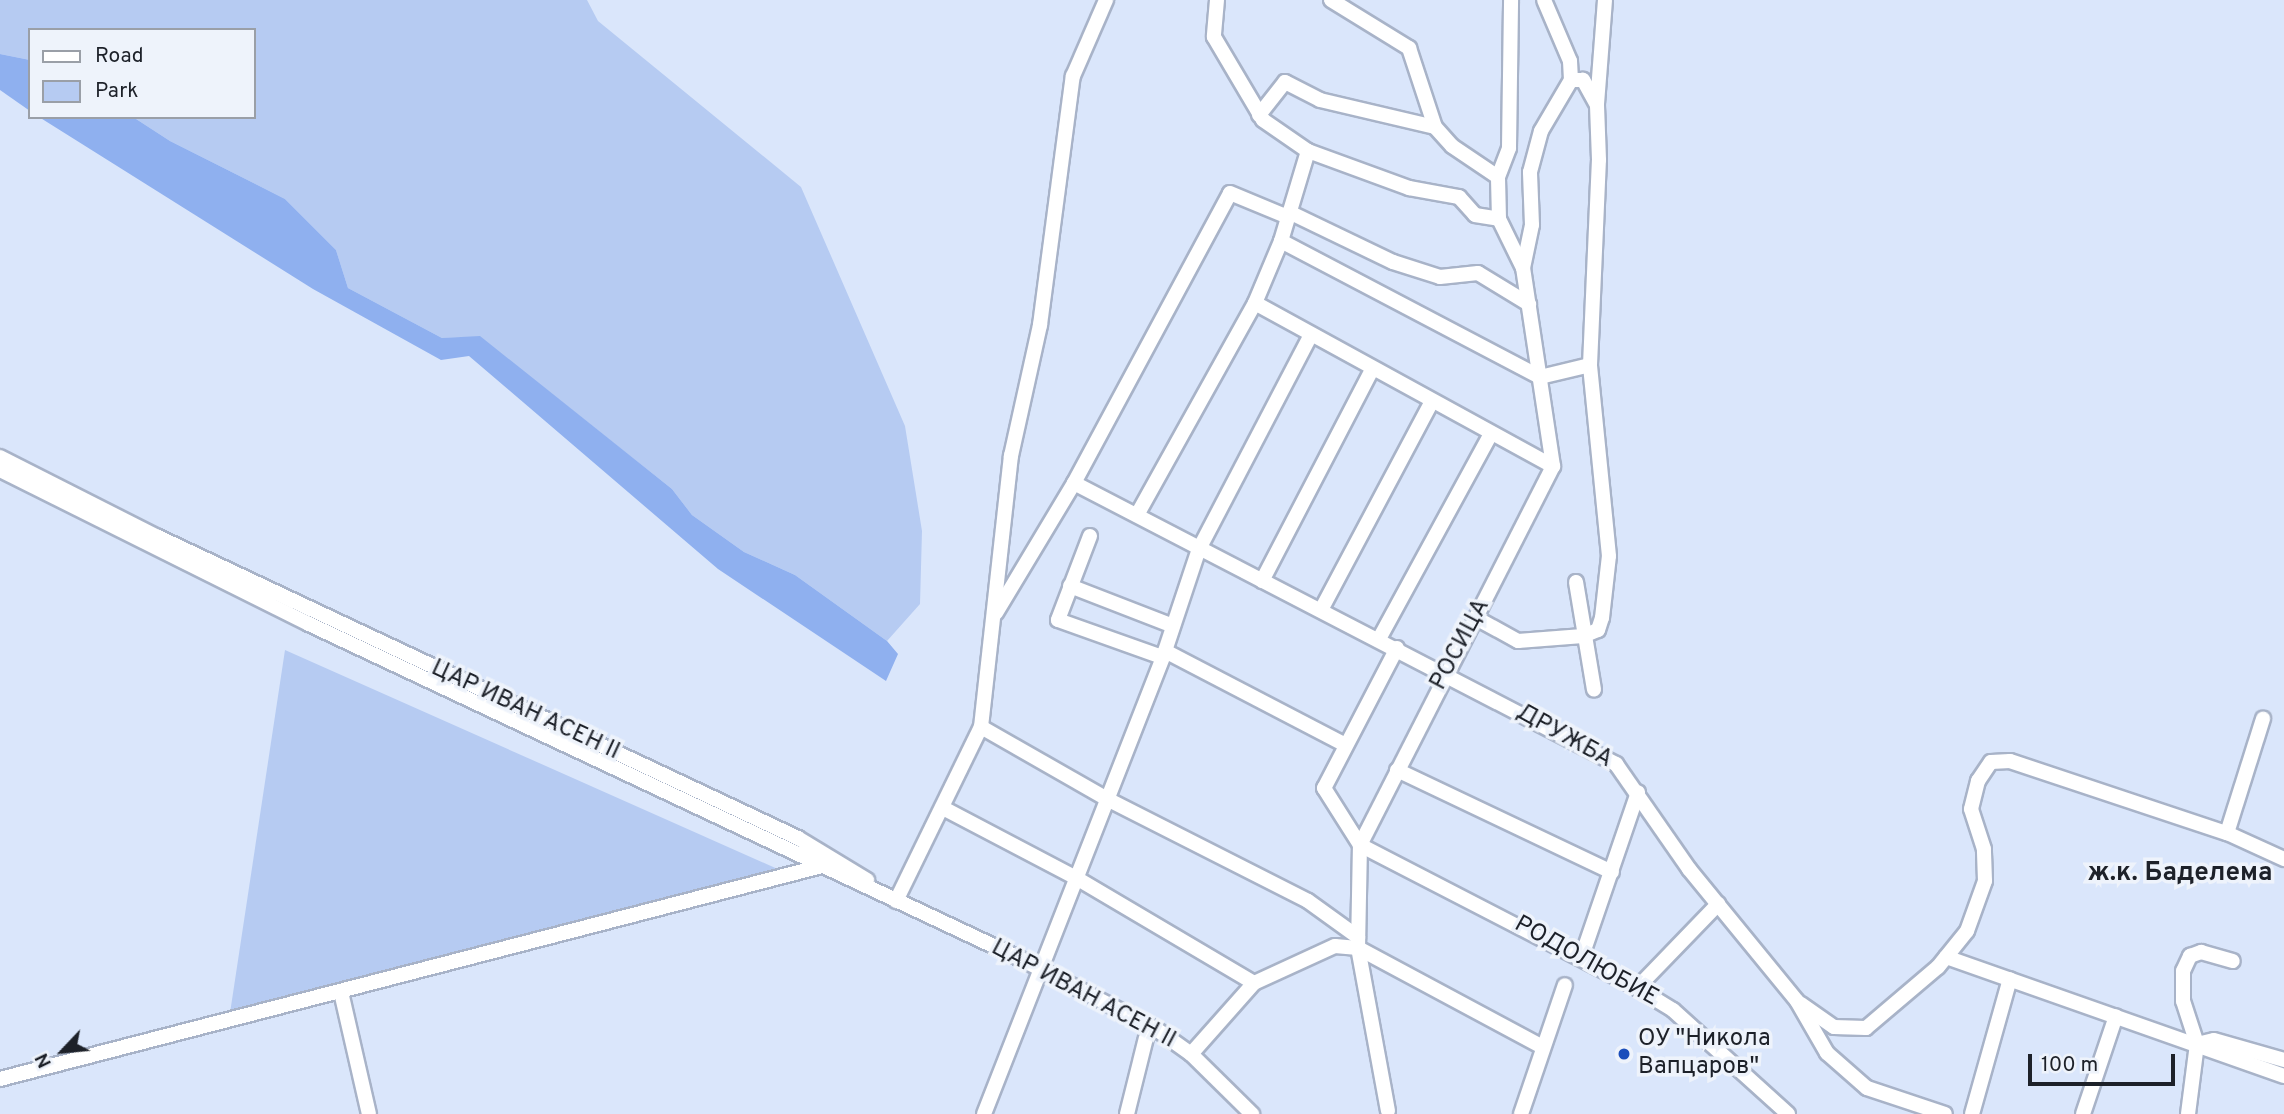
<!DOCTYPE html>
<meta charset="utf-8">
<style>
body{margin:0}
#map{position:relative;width:2284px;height:1114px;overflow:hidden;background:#dae6fb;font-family:Overpass,sans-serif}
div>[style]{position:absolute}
.green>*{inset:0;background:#b6cbf2}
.forest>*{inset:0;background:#8fb0ef}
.roads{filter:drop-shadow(2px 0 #a8b3c8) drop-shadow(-2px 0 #a8b3c8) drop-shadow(0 2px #a8b3c8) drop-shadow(0 -2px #a8b3c8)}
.minor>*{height:14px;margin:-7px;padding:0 7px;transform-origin:7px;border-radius:7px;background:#fff}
.dots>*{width:19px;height:19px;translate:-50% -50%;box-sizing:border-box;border:4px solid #eef3fb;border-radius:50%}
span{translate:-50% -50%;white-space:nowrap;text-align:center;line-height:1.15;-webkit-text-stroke:7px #eef3fb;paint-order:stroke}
.street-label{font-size:24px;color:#1d2129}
.poi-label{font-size:24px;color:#1d2129}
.left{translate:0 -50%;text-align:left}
.neighbourhood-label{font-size:26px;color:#1d2129;font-weight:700}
.legend{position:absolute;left:28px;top:28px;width:228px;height:91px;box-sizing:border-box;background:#eef3fb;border:2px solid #9a9fa7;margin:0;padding:9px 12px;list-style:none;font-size:21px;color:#1d2129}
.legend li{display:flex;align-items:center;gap:14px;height:35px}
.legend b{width:35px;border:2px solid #9a9fa7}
.north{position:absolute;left:28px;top:1016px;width:70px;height:70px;-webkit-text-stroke:5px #eef3fb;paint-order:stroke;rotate:244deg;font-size:19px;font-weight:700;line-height:28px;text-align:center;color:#1d2129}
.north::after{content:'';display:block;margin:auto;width:24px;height:32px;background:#1d2129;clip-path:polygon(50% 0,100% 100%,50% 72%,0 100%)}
.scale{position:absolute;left:2028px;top:1054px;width:147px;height:32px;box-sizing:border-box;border:4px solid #1d2129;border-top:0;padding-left:9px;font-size:21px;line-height:24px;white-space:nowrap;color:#1d2129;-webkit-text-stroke:5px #eef3fb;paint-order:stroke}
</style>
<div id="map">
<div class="green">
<div style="clip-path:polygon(0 0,587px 0,598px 21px,801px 187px,905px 426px,922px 531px,920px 604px,887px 641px,795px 575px,744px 552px,692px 515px,672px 489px,480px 337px,442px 338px,348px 288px,336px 250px,285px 199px,170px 141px,133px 117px,254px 117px,254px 30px,30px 30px,30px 60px,0 54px)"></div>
<div style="clip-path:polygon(285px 650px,791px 875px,230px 1013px)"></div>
</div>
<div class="forest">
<div style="clip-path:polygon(0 54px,30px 60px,30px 111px,0 90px)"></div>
<div style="clip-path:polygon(39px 117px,133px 117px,170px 141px,285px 199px,336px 250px,348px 288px,442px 338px,480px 336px,672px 489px,692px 515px,744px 552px,795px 575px,887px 641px,898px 654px,886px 681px,718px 569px,469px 356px,441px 360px,313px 289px)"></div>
</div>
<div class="roads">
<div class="minor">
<div style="left:1217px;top:0;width:37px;rotate:95deg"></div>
<div style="left:1214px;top:37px;width:96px;rotate:59.4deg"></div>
<div style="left:1263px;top:120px;width:55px;rotate:34.6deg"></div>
<div style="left:1308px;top:151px;width:108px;rotate:20.1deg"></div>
<div style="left:1409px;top:188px;width:51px;rotate:10.2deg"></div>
<div style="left:1459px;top:197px;width:24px;rotate:48deg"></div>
<div style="left:1475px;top:215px;width:24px;rotate:9deg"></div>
<div style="left:1331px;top:0;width:92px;rotate:31.6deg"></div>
<div style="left:1409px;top:48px;width:83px;rotate:71.8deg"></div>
<div style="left:1435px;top:127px;width:25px;rotate:48deg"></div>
<div style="left:1452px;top:146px;width:55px;rotate:34deg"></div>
<div style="left:1597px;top:104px;width:104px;rotate:-85.6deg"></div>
<div style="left:1259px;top:115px;width:42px;rotate:-51.8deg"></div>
<div style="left:1285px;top:82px;width:39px;rotate:27deg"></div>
<div style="left:1320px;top:100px;width:118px;rotate:13.2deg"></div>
<div style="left:1289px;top:212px;width:115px;rotate:25.7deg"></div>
<div style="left:1393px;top:262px;width:49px;rotate:17.7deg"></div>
<div style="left:1440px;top:277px;width:38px;rotate:-6deg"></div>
<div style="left:1478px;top:273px;width:60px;rotate:31.3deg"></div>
<div style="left:1281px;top:241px;width:293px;rotate:27.7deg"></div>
<div style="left:1540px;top:377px;width:51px;rotate:-13.5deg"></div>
<div style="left:1523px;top:268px;width:44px;rotate:-78.2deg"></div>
<div style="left:1532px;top:225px;width:53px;rotate:-92.2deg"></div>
<div style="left:1530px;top:172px;width:42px;rotate:-75deg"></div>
<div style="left:1541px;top:131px;width:59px;rotate:-59.5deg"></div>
<div style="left:1571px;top:80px;width:19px;rotate:-93deg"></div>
<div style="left:1570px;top:61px;width:66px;rotate:-113.1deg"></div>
<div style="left:1255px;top:303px;width:340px;rotate:28.7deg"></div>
<div style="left:0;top:457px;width:177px;rotate:26.9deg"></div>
<div style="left:158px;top:537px;width:707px;rotate:25.19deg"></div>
<div style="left:798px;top:838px;width:81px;rotate:31.3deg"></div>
<div style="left:0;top:470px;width:345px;rotate:26.5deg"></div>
<div style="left:309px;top:624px;width:785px;rotate:25.19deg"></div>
<div style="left:1019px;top:958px;width:154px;rotate:27.4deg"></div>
<div style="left:1156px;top:1029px;width:43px;rotate:35.5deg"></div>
<div style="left:1191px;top:1054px;width:86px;rotate:44.5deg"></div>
<div style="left:1074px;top:483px;width:611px;rotate:27.4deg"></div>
<div style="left:1616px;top:764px;width:128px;rotate:55.2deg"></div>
<div style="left:1689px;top:869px;width:171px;rotate:50.7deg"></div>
<div style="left:1797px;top:1001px;width:60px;rotate:60deg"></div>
<div style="left:1827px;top:1053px;width:53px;rotate:41.2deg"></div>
<div style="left:1867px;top:1088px;width:82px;rotate:18.4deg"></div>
<div style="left:1137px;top:515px;width:243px;rotate:-60.9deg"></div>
<div style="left:1255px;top:303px;width:67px;rotate:-67.2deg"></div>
<div style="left:1281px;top:241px;width:94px;rotate:-73.3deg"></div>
<div style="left:1090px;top:536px;width:90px;rotate:110.9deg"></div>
<div style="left:1058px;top:620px;width:110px;rotate:19.6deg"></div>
<div style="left:1262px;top:581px;width:238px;rotate:-62.5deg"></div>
<div style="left:1576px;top:582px;width:109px;rotate:80.5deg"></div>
<div style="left:1070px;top:586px;width:110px;rotate:21.2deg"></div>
<div style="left:1321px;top:610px;width:234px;rotate:-62deg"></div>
<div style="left:996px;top:613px;width:152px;rotate:-59deg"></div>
<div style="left:1074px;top:483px;width:329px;rotate:-61.7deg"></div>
<div style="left:1230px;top:193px;width:63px;rotate:22.5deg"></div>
<div style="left:1476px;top:618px;width:48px;rotate:28.7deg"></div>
<div style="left:1518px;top:641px;width:65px;rotate:-4.4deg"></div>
<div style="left:1583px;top:636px;width:16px;rotate:-22deg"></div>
<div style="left:1598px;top:630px;width:13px;rotate:-72deg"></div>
<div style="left:1602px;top:618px;width:62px;rotate:-83.6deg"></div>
<div style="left:1609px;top:556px;width:192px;rotate:-95.7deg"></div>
<div style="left:1590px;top:365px;width:205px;rotate:-87.5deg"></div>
<div style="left:1599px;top:160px;width:55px;rotate:-92.1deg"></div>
<div style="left:1597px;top:105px;width:29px;rotate:-119deg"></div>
<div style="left:1583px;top:80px;width:12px;rotate:180deg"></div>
<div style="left:1379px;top:639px;width:232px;rotate:-61.4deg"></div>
<div style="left:1397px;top:648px;width:158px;rotate:117.5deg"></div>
<div style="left:1324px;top:788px;width:67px;rotate:57.7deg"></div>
<div style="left:1360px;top:845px;width:312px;rotate:27.3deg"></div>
<div style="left:1637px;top:988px;width:42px;rotate:31.4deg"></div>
<div style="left:1673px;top:1010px;width:155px;rotate:42.1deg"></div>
<div style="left:1165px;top:651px;width:202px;rotate:27.5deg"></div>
<div style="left:981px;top:727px;width:145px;rotate:29.7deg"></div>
<div style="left:1107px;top:799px;width:225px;rotate:26.9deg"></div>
<div style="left:1308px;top:901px;width:62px;rotate:35.8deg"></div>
<div style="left:1397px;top:770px;width:238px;rotate:25.4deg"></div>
<div style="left:943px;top:808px;width:153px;rotate:27.7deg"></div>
<div style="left:1078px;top:879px;width:204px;rotate:30.6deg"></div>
<div style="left:2227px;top:833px;width:120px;rotate:-72.5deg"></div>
<div style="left:896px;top:901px;width:194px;rotate:-64deg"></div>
<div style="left:981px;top:727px;width:273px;rotate:-83.7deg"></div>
<div style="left:1011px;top:456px;width:134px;rotate:-77.5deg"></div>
<div style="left:1040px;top:325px;width:251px;rotate:-82.5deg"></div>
<div style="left:1073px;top:76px;width:83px;rotate:-66.5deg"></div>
<div style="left:1582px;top:956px;width:173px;rotate:-71.1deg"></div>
<div style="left:1946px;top:957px;width:358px;rotate:19.4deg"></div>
<div style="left:1637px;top:988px;width:117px;rotate:-46deg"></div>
<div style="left:341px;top:992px;width:125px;rotate:77.1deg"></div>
<div style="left:1801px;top:1004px;width:40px;rotate:34.9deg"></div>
<div style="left:1834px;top:1027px;width:32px;rotate:2deg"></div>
<div style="left:1866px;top:1028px;width:94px;rotate:-40.3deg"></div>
<div style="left:1938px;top:967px;width:46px;rotate:-51.1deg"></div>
<div style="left:1967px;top:931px;width:53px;rotate:-70.2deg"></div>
<div style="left:1985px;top:881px;width:32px;rotate:-92deg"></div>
<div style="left:1984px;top:849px;width:42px;rotate:-108deg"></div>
<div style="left:1971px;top:809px;width:29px;rotate:-76deg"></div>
<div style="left:1978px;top:781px;width:23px;rotate:-56deg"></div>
<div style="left:1991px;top:762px;width:19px;rotate:-3deg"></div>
<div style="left:2010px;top:761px;width:229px;rotate:18.4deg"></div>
<div style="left:2227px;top:833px;width:63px;rotate:24.5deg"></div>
<div style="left:2197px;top:1044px;width:17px;rotate:-13deg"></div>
<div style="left:2214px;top:1040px;width:73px;rotate:15.9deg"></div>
<div style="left:1191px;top:1054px;width:95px;rotate:-48.4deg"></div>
<div style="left:1254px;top:983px;width:89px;rotate:-24.6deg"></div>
<div style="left:1335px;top:946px;width:23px;rotate:5deg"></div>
<div style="left:1358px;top:948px;width:210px;rotate:28.2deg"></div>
<div style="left:0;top:1079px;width:849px;rotate:-14.53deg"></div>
<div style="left:1388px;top:1111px;width:166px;rotate:-100.4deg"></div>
<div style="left:1358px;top:948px;width:103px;rotate:-88.9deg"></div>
<div style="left:1360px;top:845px;width:425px;rotate:-63deg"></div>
<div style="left:1553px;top:466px;width:200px;rotate:-98.6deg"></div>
<div style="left:1523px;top:268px;width:55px;rotate:-116.1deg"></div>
<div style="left:1499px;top:219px;width:42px;rotate:-91.4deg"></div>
<div style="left:1498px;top:177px;width:31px;rotate:-69deg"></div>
<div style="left:1509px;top:148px;width:148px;rotate:-89.2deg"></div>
<div style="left:984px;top:1114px;width:497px;rotate:-68.6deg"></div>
<div style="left:1165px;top:651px;width:108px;rotate:-71.6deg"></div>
<div style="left:1199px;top:549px;width:242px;rotate:-62.4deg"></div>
<div style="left:1127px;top:1114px;width:78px;rotate:-76deg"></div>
<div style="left:1521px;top:1114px;width:136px;rotate:-71.2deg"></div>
<div style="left:1972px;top:1114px;width:140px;rotate:-74.3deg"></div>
<div style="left:2083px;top:1114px;width:103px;rotate:-71.4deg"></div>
<div style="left:2188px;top:1114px;width:71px;rotate:-82.7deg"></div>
<div style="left:2197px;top:1044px;width:45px;rotate:-108deg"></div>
<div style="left:2183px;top:1001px;width:30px;rotate:-90deg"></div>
<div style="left:2183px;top:971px;width:17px;rotate:-65deg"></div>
<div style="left:2190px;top:956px;width:12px;rotate:-20deg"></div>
<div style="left:2201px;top:952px;width:33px;rotate:16deg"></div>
</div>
</div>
<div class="dots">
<div style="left:1624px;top:1054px;background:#1b4ebb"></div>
</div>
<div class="street-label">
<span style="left:1461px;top:645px;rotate:-62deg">РОСИЦА</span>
<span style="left:525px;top:711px;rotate:25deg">ЦАР ИВАН АСЕН II</span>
<span style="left:1564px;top:737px;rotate:29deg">ДРУЖБА</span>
<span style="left:1586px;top:962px;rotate:29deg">РОДОЛЮБИЕ</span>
<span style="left:1083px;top:995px;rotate:28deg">ЦАР ИВАН АСЕН II</span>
</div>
<div class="poi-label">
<span class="left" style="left:1638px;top:1054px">ОУ "Никола<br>Вапцаров"</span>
</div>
<div class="neighbourhood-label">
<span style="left:2180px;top:874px">ж.к. Баделема</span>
</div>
<ul class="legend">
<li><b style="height:9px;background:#fff"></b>Road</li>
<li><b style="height:19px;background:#b6cbf2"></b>Park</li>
</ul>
<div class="north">N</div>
<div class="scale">100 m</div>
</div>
